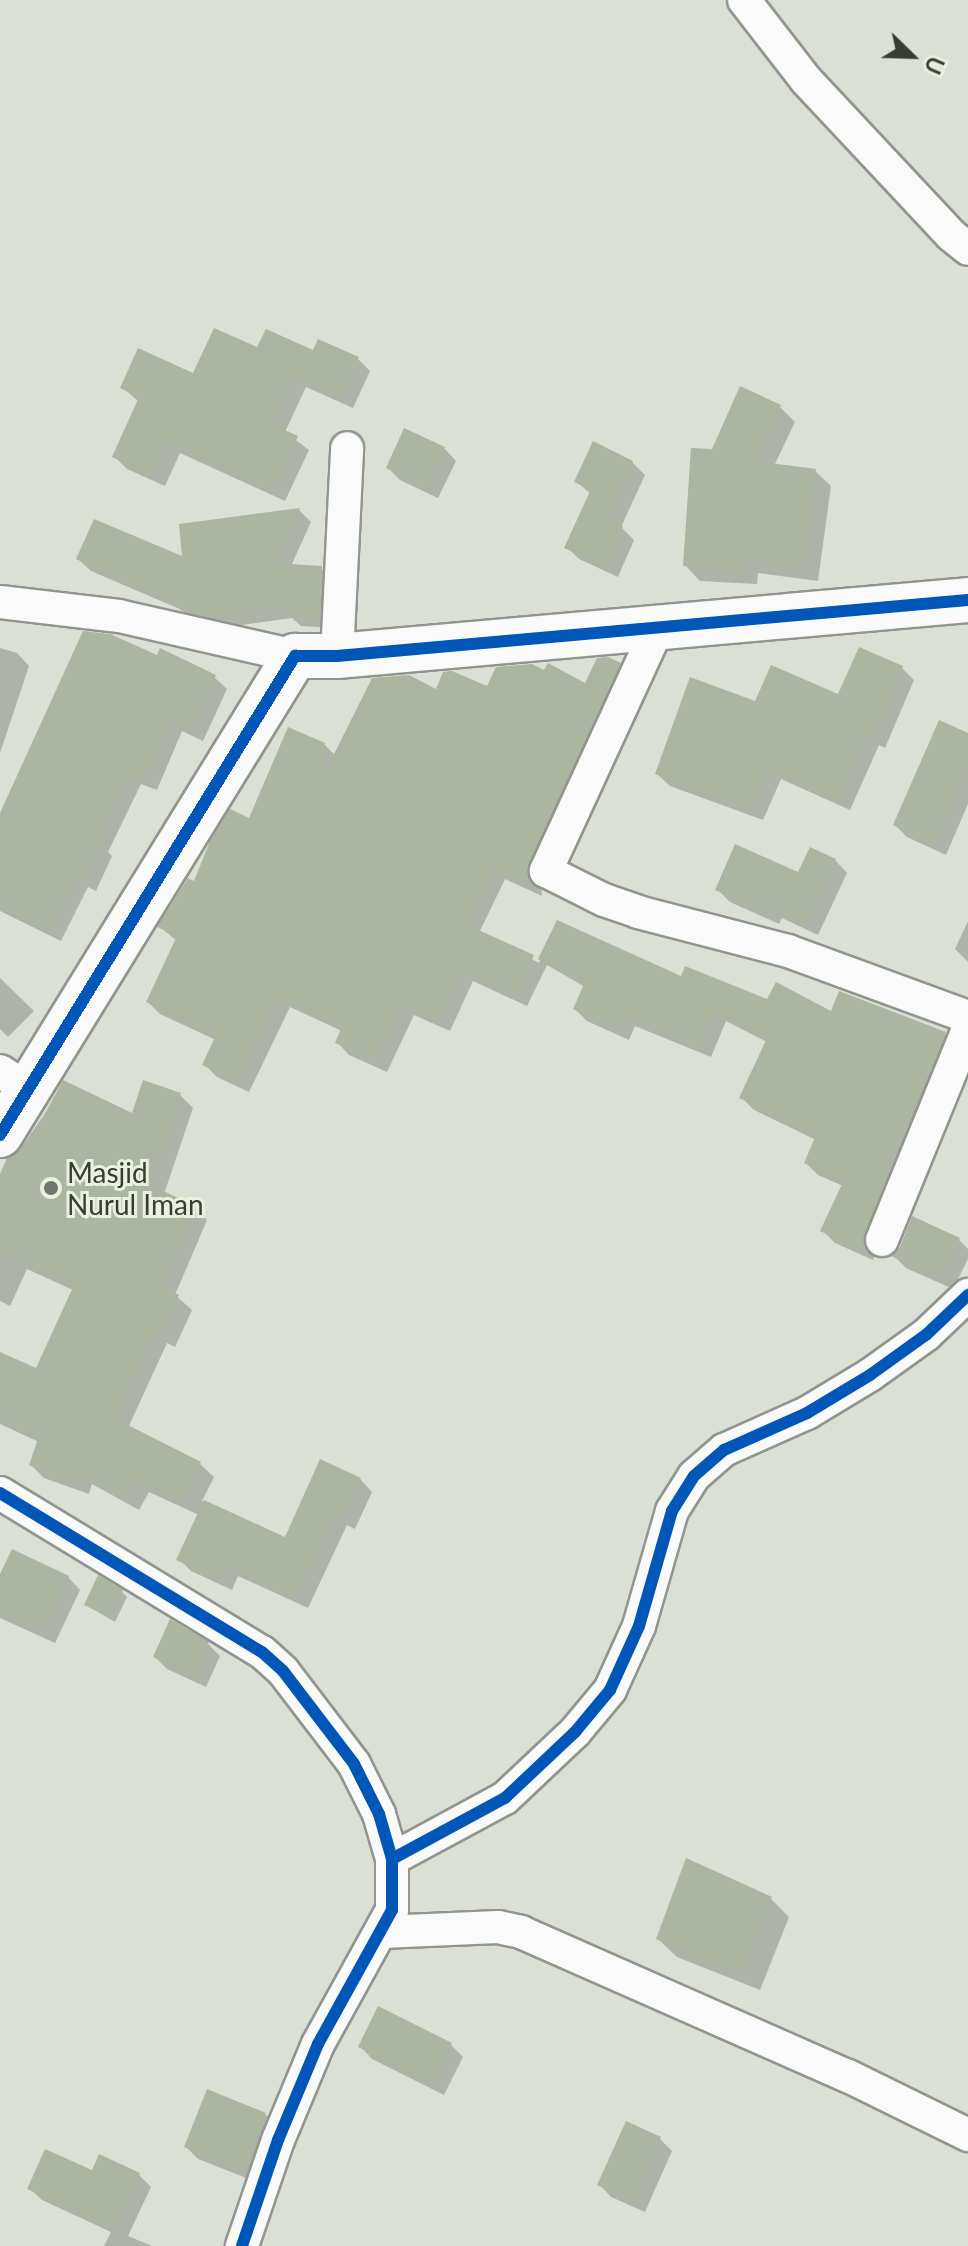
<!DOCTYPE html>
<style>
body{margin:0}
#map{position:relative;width:968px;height:2246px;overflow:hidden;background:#dae0d5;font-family:Lato,sans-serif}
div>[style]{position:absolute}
.shadow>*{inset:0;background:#0003}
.building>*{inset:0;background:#acb59f}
.roads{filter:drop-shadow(2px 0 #91958d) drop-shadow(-2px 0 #91958d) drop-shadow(0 2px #91958d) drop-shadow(0 -2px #91958d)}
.street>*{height:32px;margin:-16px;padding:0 16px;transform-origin:16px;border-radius:16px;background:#f9faf9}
.secondary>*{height:44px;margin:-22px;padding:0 22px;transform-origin:22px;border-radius:22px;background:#f9faf9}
.cycleway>*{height:12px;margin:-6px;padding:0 6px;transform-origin:6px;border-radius:6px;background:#0057b8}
.dots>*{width:22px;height:22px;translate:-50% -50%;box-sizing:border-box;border:4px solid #e8f2dd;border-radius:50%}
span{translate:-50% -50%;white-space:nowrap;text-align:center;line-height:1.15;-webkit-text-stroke:6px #e8f2dd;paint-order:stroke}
.poi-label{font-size:28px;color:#383c34}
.left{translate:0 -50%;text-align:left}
.north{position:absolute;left:872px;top:16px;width:80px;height:80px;-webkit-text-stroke:6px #e8f2dd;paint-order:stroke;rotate:113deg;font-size:22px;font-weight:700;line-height:32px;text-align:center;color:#383c34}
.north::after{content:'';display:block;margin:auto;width:28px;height:36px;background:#383c34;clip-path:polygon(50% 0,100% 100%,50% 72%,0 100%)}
</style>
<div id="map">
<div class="shadow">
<div style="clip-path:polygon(258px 350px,358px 359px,370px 371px,353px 408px,306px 387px,285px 432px,309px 450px,285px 501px,180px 453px,165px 486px,127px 469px,114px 456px,139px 402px,122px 387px,194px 376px)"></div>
<div style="clip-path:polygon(780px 407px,795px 422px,774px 466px,815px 471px,831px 486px,818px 581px,758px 573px,757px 584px,700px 581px,685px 565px,713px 451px)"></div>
<div style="clip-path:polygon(444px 448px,456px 461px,438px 498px,400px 480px,388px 468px)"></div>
<div style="clip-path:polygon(632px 462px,645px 475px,621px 527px,634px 540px,618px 577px,579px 559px,567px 547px,591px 494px,577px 482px)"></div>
<div style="clip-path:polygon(299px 510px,311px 522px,291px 566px,321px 568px,334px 581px,332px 628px,301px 626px,292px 618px,219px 628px,194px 622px,182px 610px,91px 571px,78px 559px,185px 559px,181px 526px)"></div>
<div style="clip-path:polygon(0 648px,17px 653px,29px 666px,0 753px)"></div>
<div style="clip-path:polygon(157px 658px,214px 677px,227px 689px,203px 741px,182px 731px,157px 790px,141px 784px,108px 852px,112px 856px,96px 891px,88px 887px,61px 941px,0 911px,0 818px)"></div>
<div style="clip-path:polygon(619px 665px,632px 677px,540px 876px,542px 896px,505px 879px,480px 931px,539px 963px,558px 922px,682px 978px,768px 1002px,945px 1034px,957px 1046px,903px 1173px,873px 1260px,835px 1243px,823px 1231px,843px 1186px,818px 1175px,806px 1163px,816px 1140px,754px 1110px,742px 1098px,767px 1042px,726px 1021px,711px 1057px,635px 1026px,629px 1040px,587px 1021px,575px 1009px,585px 987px,547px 965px,527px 1006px,473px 981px,450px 1031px,414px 1015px,387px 1072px,349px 1055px,337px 1042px,342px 1031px,290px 1007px,249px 1092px,217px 1077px,204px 1064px,216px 1040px,160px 1014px,148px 1002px,177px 941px,160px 927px,250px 820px,324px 744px,335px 755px,437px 691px,586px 686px)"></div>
<div style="clip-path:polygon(902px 668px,914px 680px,885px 748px,879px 745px,850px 810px,781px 779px,763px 820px,670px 786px,657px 774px)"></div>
<div style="clip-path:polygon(968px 735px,968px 804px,946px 855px,907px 837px,895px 825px)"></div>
<div style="clip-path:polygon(835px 860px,847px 873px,818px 935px,782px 918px,779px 924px,730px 902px,718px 890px,799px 875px)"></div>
<div style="clip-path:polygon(968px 921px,968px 962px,955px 949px)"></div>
<div style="clip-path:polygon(0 978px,34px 1011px,8px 1037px,0 1029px)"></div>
<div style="clip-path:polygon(180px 1095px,193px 1108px,164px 1194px,194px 1207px,207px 1220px,175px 1295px,192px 1310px,175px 1347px,167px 1343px,128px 1428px,200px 1464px,214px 1477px,202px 1501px,286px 1539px,360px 1479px,372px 1492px,355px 1529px,347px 1525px,308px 1608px,238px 1576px,232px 1590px,191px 1571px,179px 1559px,199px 1515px,149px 1492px,139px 1510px,92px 1484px,89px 1494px,44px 1478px,31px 1465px,39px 1442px,0 1424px,0 1354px,37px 1371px,73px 1290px,27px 1269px,10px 1306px,0 1301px,0 1177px,49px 1108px,133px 1116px)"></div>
<div style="clip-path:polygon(959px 1240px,968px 1249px,968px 1259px,953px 1289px,906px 1268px,894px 1256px)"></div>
<div style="clip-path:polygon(68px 1577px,80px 1590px,55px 1643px,0 1618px,0 1579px)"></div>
<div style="clip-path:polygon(121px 1591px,127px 1597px,115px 1622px,86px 1605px)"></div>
<div style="clip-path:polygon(208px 1644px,220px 1656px,206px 1687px,167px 1669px,155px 1657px)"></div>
<div style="clip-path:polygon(771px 1899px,789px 1917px,760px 1990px,677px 1957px,658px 1939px)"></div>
<div style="clip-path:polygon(451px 2045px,463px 2057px,444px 2095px,372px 2059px,360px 2046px)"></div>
<div style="clip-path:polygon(265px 2114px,277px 2127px,254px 2181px,198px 2159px,186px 2147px)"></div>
<div style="clip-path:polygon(660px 2139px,672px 2151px,645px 2212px,611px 2197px,599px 2184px)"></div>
<div style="clip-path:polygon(93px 2173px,139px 2175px,151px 2187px,128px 2236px,152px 2246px,104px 2246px,111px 2232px,42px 2200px,29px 2188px)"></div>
</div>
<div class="building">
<div style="clip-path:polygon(214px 328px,257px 347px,266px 329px,313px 350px,318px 339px,359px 357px,341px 397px,293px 376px,271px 424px,298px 436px,272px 490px,168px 442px,152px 476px,112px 457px,139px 397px,120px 388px,138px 348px,193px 373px)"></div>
<div style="clip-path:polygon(740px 386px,781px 405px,754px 461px,816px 469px,803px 567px,743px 559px,743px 570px,683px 566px,691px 448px,712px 449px)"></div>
<div style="clip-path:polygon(404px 428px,445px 447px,426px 487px,386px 468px)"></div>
<div style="clip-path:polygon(593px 441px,633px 461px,607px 519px,623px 526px,605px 566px,564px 548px,591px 489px,574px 482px)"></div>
<div style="clip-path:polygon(300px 508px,275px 563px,322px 566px,320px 617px,286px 615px,287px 605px,206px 616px,180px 610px,182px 605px,76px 559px,94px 519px,182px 556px,179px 524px)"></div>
<div style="clip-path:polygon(83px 631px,110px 634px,157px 655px,160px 648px,216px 675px,191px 730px,169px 720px,144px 780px,128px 773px,96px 840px,101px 842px,83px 880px,75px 877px,49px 930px,0 906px,0 813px)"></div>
<div style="clip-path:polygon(859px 647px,903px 666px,872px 737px,867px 734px,837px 800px,769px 768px,750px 809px,655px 774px,690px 677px,755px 701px,771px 665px,838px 694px)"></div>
<div style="clip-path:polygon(608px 657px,621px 663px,529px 863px,530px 885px,493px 868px,465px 924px,534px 955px,515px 995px,460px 970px,438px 1020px,402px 1004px,375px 1061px,335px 1043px,342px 1026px,277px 997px,237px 1081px,202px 1065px,216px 1035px,146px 1002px,177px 936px,157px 927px,188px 878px,194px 881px,210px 841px,230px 809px,249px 818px,288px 727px,325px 743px,323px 776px,372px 678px,409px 675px,436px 689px,443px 672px,452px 671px,487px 686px,496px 667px,532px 664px,544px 670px,548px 663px,585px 683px,597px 658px)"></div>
<div style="clip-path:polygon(939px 720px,968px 733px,968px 763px,933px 844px,893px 825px)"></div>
<div style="clip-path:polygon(735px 844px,798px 872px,810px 847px,836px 859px,805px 924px,769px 907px,767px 913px,715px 890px)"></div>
<div style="clip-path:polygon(557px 920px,681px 976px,685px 966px,767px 999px,776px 982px,831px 1011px,839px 991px,946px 1032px,891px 1160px,861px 1250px,820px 1231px,843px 1182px,804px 1163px,816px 1135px,739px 1098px,767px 1038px,714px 1010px,699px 1046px,623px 1015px,617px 1029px,573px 1009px,585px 982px,538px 959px)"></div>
<div style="clip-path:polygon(63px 1080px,132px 1113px,143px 1080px,181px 1093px,149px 1185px,195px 1205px,161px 1286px,179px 1295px,161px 1335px,153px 1331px,114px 1418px,201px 1462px,183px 1502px,135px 1480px,125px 1498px,79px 1472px,76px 1482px,29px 1465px,39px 1436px,0 1418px,0 1352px,36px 1368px,74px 1285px,0 1251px,0 1174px,7px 1158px,21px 1149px,39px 1125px)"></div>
<div style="clip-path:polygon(912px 1216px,960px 1238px,941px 1279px,891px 1256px,900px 1247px)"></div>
<div style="clip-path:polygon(320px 1459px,361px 1478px,343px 1518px,334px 1514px,295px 1597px,226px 1565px,219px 1579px,176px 1560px,204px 1500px,285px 1537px)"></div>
<div style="clip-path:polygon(12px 1549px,69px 1576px,43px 1632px,0 1613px,0 1574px)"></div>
<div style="clip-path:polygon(98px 1575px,123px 1590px,109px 1617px,84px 1605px)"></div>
<div style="clip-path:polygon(170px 1619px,209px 1642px,193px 1676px,153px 1657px)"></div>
<div style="clip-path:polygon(686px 1858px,772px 1897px,741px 1974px,656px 1939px)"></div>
<div style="clip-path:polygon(378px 2006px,452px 2043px,431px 2084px,358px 2047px)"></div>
<div style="clip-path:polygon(207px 2089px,266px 2113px,242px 2170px,184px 2147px)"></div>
<div style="clip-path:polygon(626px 2121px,661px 2137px,632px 2201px,597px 2185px)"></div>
<div style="clip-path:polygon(45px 2149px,92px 2170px,99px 2154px,140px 2173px,114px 2228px,27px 2189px)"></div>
</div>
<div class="roads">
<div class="street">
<div style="left:744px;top:0;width:101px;rotate:52.2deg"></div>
<div style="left:806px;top:80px;width:212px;rotate:46.9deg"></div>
<div style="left:951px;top:235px;width:22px;rotate:39deg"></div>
<div style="left:0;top:602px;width:120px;rotate:6.7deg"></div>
<div style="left:119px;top:616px;width:180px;rotate:12.8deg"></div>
<div style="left:659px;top:625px;width:271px;rotate:114.7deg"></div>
<div style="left:546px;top:871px;width:65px;rotate:26.6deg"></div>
<div style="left:604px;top:900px;width:36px;rotate:19deg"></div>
<div style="left:638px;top:912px;width:155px;rotate:14.6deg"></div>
<div style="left:788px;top:951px;width:192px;rotate:20.1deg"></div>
<div style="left:337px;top:656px;width:208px;rotate:-87.2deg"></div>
<div style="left:0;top:1071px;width:33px;rotate:33deg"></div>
<div style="left:882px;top:1240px;width:228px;rotate:-67.8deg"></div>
<div style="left:0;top:1493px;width:306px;rotate:31.3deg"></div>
<div style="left:262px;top:1652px;width:28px;rotate:42deg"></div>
<div style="left:283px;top:1671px;width:117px;rotate:52.6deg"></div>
<div style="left:354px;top:1764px;width:56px;rotate:63.4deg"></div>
<div style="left:379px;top:1814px;width:47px;rotate:73.9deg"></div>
<div style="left:392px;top:1859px;width:51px;rotate:90deg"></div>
<div style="left:392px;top:1910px;width:153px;rotate:118.9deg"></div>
<div style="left:318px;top:2044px;width:104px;rotate:112.6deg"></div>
<div style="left:278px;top:2140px;width:112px;rotate:108.8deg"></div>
<div style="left:392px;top:1859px;width:128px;rotate:-28.4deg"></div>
<div style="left:505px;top:1798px;width:96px;rotate:-43.3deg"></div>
<div style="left:575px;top:1732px;width:55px;rotate:-50.2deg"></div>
<div style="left:610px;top:1690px;width:70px;rotate:-65.6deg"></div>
<div style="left:639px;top:1626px;width:120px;rotate:-74deg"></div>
<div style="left:672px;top:1511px;width:41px;rotate:-57.8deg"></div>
<div style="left:694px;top:1476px;width:40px;rotate:-41deg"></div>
<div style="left:724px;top:1450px;width:91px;rotate:-24deg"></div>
<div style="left:807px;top:1413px;width:74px;rotate:-31.1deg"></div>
<div style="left:870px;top:1375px;width:70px;rotate:-35.7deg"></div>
<div style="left:927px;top:1334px;width:57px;rotate:-43.6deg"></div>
<div style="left:382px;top:1932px;width:116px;rotate:-2.5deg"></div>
<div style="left:498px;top:1927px;width:24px;rotate:12deg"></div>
<div style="left:521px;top:1932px;width:357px;rotate:23.8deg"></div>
<div style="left:848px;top:2076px;width:134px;rotate:26.2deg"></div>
</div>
<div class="secondary">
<div style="left:0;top:1135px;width:563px;rotate:-58.37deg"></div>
<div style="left:295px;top:656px;width:42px"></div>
<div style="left:337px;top:656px;width:633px;rotate:-5.07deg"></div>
</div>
</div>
<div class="cycleway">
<div style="left:0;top:1135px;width:563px;rotate:-58.37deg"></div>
<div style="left:295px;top:656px;width:42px"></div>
<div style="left:337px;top:656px;width:633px;rotate:-5.07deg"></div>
<div style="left:0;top:1493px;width:306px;rotate:31.3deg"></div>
<div style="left:262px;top:1652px;width:28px;rotate:42deg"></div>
<div style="left:283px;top:1671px;width:117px;rotate:52.6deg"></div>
<div style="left:354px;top:1764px;width:56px;rotate:63.4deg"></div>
<div style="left:379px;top:1814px;width:47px;rotate:73.9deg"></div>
<div style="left:392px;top:1859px;width:51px;rotate:90deg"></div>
<div style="left:392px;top:1910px;width:153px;rotate:118.9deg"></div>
<div style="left:318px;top:2044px;width:104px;rotate:112.6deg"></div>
<div style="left:278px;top:2140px;width:112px;rotate:108.8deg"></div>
<div style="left:392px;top:1859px;width:128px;rotate:-28.4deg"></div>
<div style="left:505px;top:1798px;width:96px;rotate:-43.3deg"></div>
<div style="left:575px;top:1732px;width:55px;rotate:-50.2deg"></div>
<div style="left:610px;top:1690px;width:70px;rotate:-65.6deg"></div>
<div style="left:639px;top:1626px;width:120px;rotate:-74deg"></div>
<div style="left:672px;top:1511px;width:41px;rotate:-57.8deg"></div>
<div style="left:694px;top:1476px;width:40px;rotate:-41deg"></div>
<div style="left:724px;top:1450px;width:91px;rotate:-24deg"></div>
<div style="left:807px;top:1413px;width:74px;rotate:-31.1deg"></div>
<div style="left:870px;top:1375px;width:70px;rotate:-35.7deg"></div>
<div style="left:927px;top:1334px;width:57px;rotate:-43.6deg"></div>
</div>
<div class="dots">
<div style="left:51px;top:1188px;background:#71756c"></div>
</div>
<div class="poi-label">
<span class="left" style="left:67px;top:1188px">Masjid<br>Nurul Iman</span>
</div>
<div class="north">U</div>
</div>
